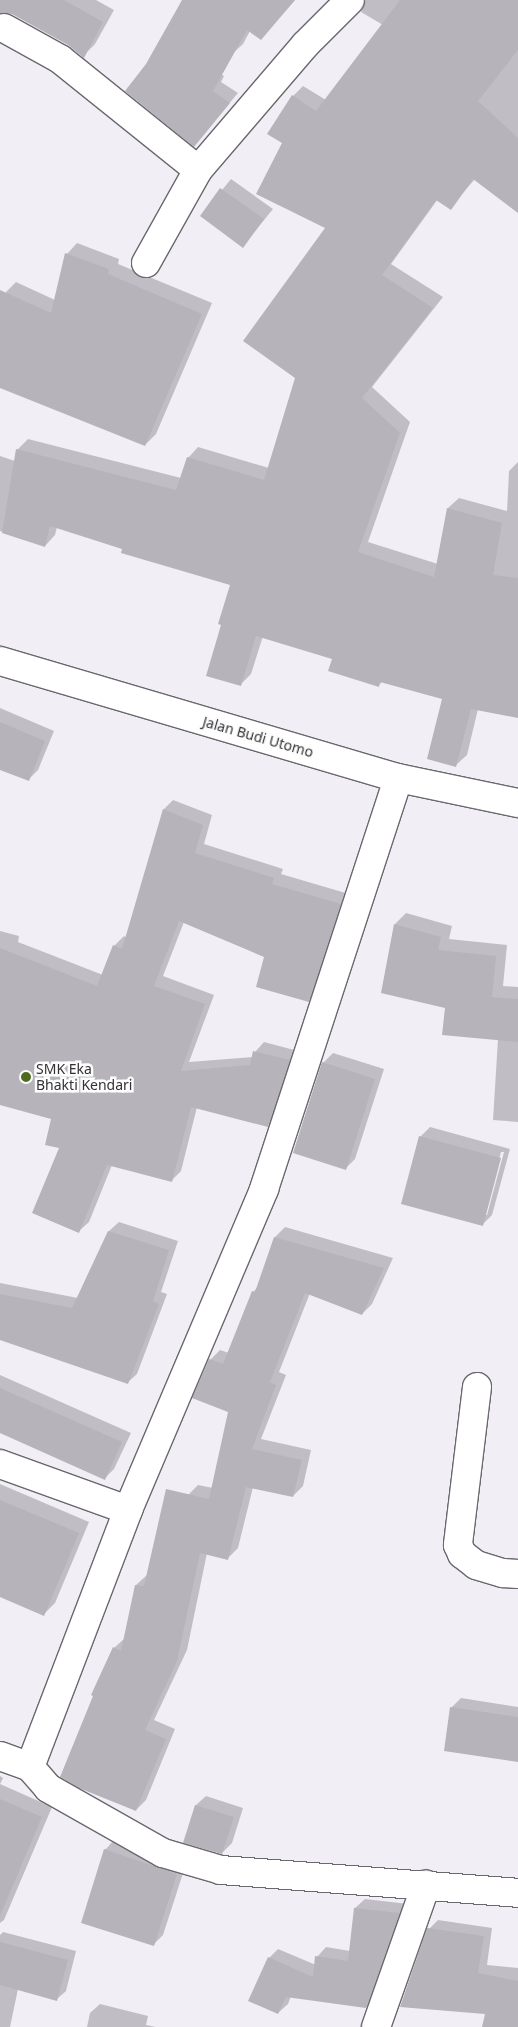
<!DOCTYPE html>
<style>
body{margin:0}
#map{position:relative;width:518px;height:2027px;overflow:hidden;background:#f1eef6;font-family:"Noto Sans",sans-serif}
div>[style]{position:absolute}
.shadow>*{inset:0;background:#0003}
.building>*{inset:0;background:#b6b3ba}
.roads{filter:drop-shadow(1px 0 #6a676e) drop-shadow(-1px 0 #6a676e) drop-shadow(0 1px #6a676e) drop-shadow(0 -1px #6a676e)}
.minor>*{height:28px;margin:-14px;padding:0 14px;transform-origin:14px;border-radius:14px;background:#fff}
.secondary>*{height:28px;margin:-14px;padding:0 14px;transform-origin:14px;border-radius:14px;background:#fff}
.dots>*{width:14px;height:14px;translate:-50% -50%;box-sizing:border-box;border:2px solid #fdfdfe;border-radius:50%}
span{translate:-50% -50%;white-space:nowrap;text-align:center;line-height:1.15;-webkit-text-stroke:5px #fdfdfe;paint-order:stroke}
.street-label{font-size:14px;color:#323134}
.poi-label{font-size:14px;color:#323134}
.left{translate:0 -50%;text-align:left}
</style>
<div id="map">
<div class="shadow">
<div style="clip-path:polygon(0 0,96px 0,114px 10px,95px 44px,83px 56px,68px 44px,12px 13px,0 13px)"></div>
<div style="clip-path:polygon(183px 0,295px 0,261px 38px,250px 31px,243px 44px,232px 54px)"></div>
<div style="clip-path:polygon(366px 0,518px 0,518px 202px,475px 179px,450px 208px,438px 199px,391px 264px,443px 297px,372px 387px,410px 422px,368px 542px,438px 564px,448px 508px,459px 498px,507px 511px,509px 471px,518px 462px,518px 717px,478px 709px,467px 755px,456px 765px,444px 698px,382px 682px,378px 686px,334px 658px,263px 636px,251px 674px,240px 685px,223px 624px,231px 584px,57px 527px,55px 535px,45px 546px,0 531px,0 456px,15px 461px,17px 450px,28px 439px,181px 478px,188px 458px,198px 447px,269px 468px,296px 378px,327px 227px,283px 142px,293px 96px,303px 86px,326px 100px,383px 25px,361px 12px)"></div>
<div style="clip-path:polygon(165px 40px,224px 76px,221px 82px,238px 93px,194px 145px)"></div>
<div style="clip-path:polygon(231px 179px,273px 209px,243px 246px,201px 216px)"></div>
<div style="clip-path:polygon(77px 243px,119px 259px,118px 264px,212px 303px,156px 434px,145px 445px,0 386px,0 309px,6px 292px,16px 282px,55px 300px,67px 254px)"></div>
<div style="clip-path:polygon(0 708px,54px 731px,38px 770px,29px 779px,0 769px)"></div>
<div style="clip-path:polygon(173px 800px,212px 815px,204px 844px,283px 869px,281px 874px,349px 894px,318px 991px,308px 1001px,265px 957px,184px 922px,163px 976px,214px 995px,189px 1062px,253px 1057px,255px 1052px,264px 1042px,298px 1051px,277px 1116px,267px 1126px,197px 1107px,181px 1171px,172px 1180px,112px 1165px,89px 1222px,79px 1231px,61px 1147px,52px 1118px,0 1104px,0 931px,19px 936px,18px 942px,103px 975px,114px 946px,124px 936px,127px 938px,164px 809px)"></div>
<div style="clip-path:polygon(406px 913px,452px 926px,449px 939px,507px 945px,503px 986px,518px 987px,518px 1122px,493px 1120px,498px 1039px,446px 1007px,395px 924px)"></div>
<div style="clip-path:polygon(333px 1053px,384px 1069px,355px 1159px,346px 1168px,323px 1063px)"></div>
<div style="clip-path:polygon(evenodd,430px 1127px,510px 1149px,492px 1215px,483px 1224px,420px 1137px,430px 1127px,501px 1152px,504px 1152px,487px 1215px,484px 1215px,501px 1152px)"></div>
<div style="clip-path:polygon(119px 1222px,178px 1241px,161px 1292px,167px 1294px,137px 1374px,127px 1383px,0 1338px,0 1283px,78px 1298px,109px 1231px)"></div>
<div style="clip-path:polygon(285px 1227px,393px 1258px,372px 1304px,362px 1314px,310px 1293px,279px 1372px,286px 1375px,261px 1439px,311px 1450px,303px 1486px,293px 1496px,253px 1487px,238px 1548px,228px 1558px,207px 1553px,187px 1650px,154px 1720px,175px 1729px,146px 1800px,136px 1810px,114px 1648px,125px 1638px,136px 1585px,147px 1575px,188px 1495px,198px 1485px,213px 1488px,230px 1411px,210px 1360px,220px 1350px,229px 1353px,253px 1292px,258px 1287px,275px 1237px)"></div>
<div style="clip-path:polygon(0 1375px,131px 1433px,114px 1469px,105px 1478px,0 1432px)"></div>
<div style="clip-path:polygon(0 1484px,89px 1522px,55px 1603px,44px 1614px,0 1596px)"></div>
<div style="clip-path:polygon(461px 1698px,518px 1707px,518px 1761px,451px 1708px)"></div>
<div style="clip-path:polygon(0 1776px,3px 1778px,0 1784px,52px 1807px,4px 1920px,0 1923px)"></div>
<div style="clip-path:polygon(206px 1796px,243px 1808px,232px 1843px,222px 1853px,185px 1842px,196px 1805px)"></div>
<div style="clip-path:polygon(114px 1840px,186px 1864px,163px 1935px,154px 1944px,105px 1850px)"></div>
<div style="clip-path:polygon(365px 1899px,408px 1904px,375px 1998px,366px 2007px,291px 1996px,288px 2004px,278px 2013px,269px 1958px,278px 1949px,316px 1965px,317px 1957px,326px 1947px,350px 1951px,355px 1908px)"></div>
<div style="clip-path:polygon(438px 1920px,492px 1928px,487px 1965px,518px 1968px,518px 2027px,483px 2027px,486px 2013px,429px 1929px)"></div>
<div style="clip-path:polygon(3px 1932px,76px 1951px,66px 1991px,57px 1999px,18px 1989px,10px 2027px,0 2027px,0 1935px)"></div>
<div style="clip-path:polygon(100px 2004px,148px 2016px,146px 2025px,156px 2027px,87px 2027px,90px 2013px)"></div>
</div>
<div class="building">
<div style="clip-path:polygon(0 0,64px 0,103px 22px,84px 58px,68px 45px,12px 14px,0 13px)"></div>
<div style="clip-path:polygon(182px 0,295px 0,261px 40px,247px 30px,213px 91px,230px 103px,194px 147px,125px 91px,146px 64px)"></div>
<div style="clip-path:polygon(400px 0,518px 0,518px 50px,478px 101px,518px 138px,518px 213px,473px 179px,451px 210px,436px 200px,382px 275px,433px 308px,362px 398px,400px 433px,358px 552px,434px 577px,447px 508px,502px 523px,493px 575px,518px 578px,518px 718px,471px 709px,456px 767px,427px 759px,442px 699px,380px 682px,379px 687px,328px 671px,332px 659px,256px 636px,241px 686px,206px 676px,221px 625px,218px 624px,230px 585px,121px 553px,122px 549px,50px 526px,45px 547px,2px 533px,16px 449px,176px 490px,187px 457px,264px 480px,295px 378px,243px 341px,325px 228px,256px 194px,282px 143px,267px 134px,292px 95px,316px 111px)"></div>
<div style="clip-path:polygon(220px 188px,264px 219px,243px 248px,200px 216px)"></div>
<div style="clip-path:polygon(65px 253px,109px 269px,108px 274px,202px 314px,145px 446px,0 388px,0 290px,51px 313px)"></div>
<div style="clip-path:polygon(0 722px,45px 741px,29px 781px,0 770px)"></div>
<div style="clip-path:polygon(163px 809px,203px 825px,195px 853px,274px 878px,272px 884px,341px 904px,309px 1002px,256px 987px,264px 957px,179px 921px,154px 986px,205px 1004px,181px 1071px,250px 1065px,253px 1051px,290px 1060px,268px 1127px,191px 1107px,172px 1182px,107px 1165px,79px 1233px,32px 1213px,59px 1148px,45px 1145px,51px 1119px,0 1105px,0 948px,97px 986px,113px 945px,122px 949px)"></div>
<div style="clip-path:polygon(394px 924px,441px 937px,438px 950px,496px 956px,492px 997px,518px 999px,518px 1042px,442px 1035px,445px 1008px,381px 993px)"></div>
<div style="clip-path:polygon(322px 1062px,375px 1079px,346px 1170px,293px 1153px)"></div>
<div style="clip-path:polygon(419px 1136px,501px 1158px,483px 1226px,401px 1204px)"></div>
<div style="clip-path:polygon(108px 1231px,169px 1250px,153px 1301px,159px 1304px,128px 1384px,0 1340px,0 1294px,72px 1308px)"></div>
<div style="clip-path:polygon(274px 1237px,384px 1268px,362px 1315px,305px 1293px,270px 1382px,276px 1385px,252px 1449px,302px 1460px,293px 1497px,246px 1487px,228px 1560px,200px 1553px,177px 1661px,145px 1730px,166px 1739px,136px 1811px,79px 1788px,60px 1777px,93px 1696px,91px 1695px,113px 1647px,121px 1651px,135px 1585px,144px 1586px,166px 1489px,209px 1499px,228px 1412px,192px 1398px,209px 1359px,223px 1364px,252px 1291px,255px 1292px)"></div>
<div style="clip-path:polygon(0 1388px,122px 1442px,105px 1480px,0 1433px)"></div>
<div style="clip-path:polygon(0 1500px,79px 1533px,44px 1616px,0 1597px)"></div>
<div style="clip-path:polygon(450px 1707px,518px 1717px,518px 1762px,444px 1751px)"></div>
<div style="clip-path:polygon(0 1799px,42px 1817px,0 1916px)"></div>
<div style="clip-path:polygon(195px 1805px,234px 1817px,222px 1854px,183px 1843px)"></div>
<div style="clip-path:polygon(104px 1849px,177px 1874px,154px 1946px,81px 1923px)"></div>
<div style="clip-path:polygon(354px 1908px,400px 1913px,366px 2008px,286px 1997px,278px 2014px,248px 2001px,268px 1957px,313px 1977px,315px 1956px,348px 1961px)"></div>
<div style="clip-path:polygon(427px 1928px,484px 1936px,478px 1973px,518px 1981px,518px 2027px,482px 2027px,485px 2014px,400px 2007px)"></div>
<div style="clip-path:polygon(0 1942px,68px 1960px,57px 2001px,0 1985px)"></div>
</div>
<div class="roads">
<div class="minor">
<div style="left:4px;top:28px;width:64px;rotate:29deg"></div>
<div style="left:60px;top:59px;width:177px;rotate:38.8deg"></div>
<div style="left:146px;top:263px;width:107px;rotate:-60.8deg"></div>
<div style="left:198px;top:170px;width:166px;rotate:-49.4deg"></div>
<div style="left:306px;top:44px;width:62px;rotate:-45deg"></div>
<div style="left:477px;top:1387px;width:159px;rotate:96.9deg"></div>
<div style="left:458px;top:1545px;width:10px;rotate:66deg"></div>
<div style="left:462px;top:1554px;width:18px;rotate:38deg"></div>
<div style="left:476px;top:1565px;width:28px;rotate:17deg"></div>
<div style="left:503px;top:1573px;width:15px;rotate:4deg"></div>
<div style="left:0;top:1464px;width:136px;rotate:19.8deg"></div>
<div style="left:0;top:1756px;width:32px;rotate:20deg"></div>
<div style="left:30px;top:1767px;width:28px;rotate:49deg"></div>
<div style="left:48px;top:1788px;width:132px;rotate:29.5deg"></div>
<div style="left:163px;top:1853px;width:60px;rotate:16.3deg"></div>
<div style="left:221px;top:1870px;width:298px;rotate:4.4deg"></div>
<div style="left:30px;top:1767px;width:275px;rotate:-69.1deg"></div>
<div style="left:128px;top:1510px;width:349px;rotate:-67deg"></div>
<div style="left:264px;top:1189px;width:432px;rotate:-71.9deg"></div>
<div style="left:376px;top:2027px;width:151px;rotate:-70.6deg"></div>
</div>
<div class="secondary">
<div style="left:0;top:661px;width:415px;rotate:16.4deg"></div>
<div style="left:398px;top:778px;width:123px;rotate:11.8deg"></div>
</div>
</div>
<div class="dots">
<div style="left:26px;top:1077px;background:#4d6b20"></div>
</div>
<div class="street-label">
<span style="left:258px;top:737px;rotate:16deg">Jalan Budi Utomo</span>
</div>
<div class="poi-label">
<span class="left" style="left:36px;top:1077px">SMK Eka<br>Bhakti Kendari</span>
</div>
</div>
